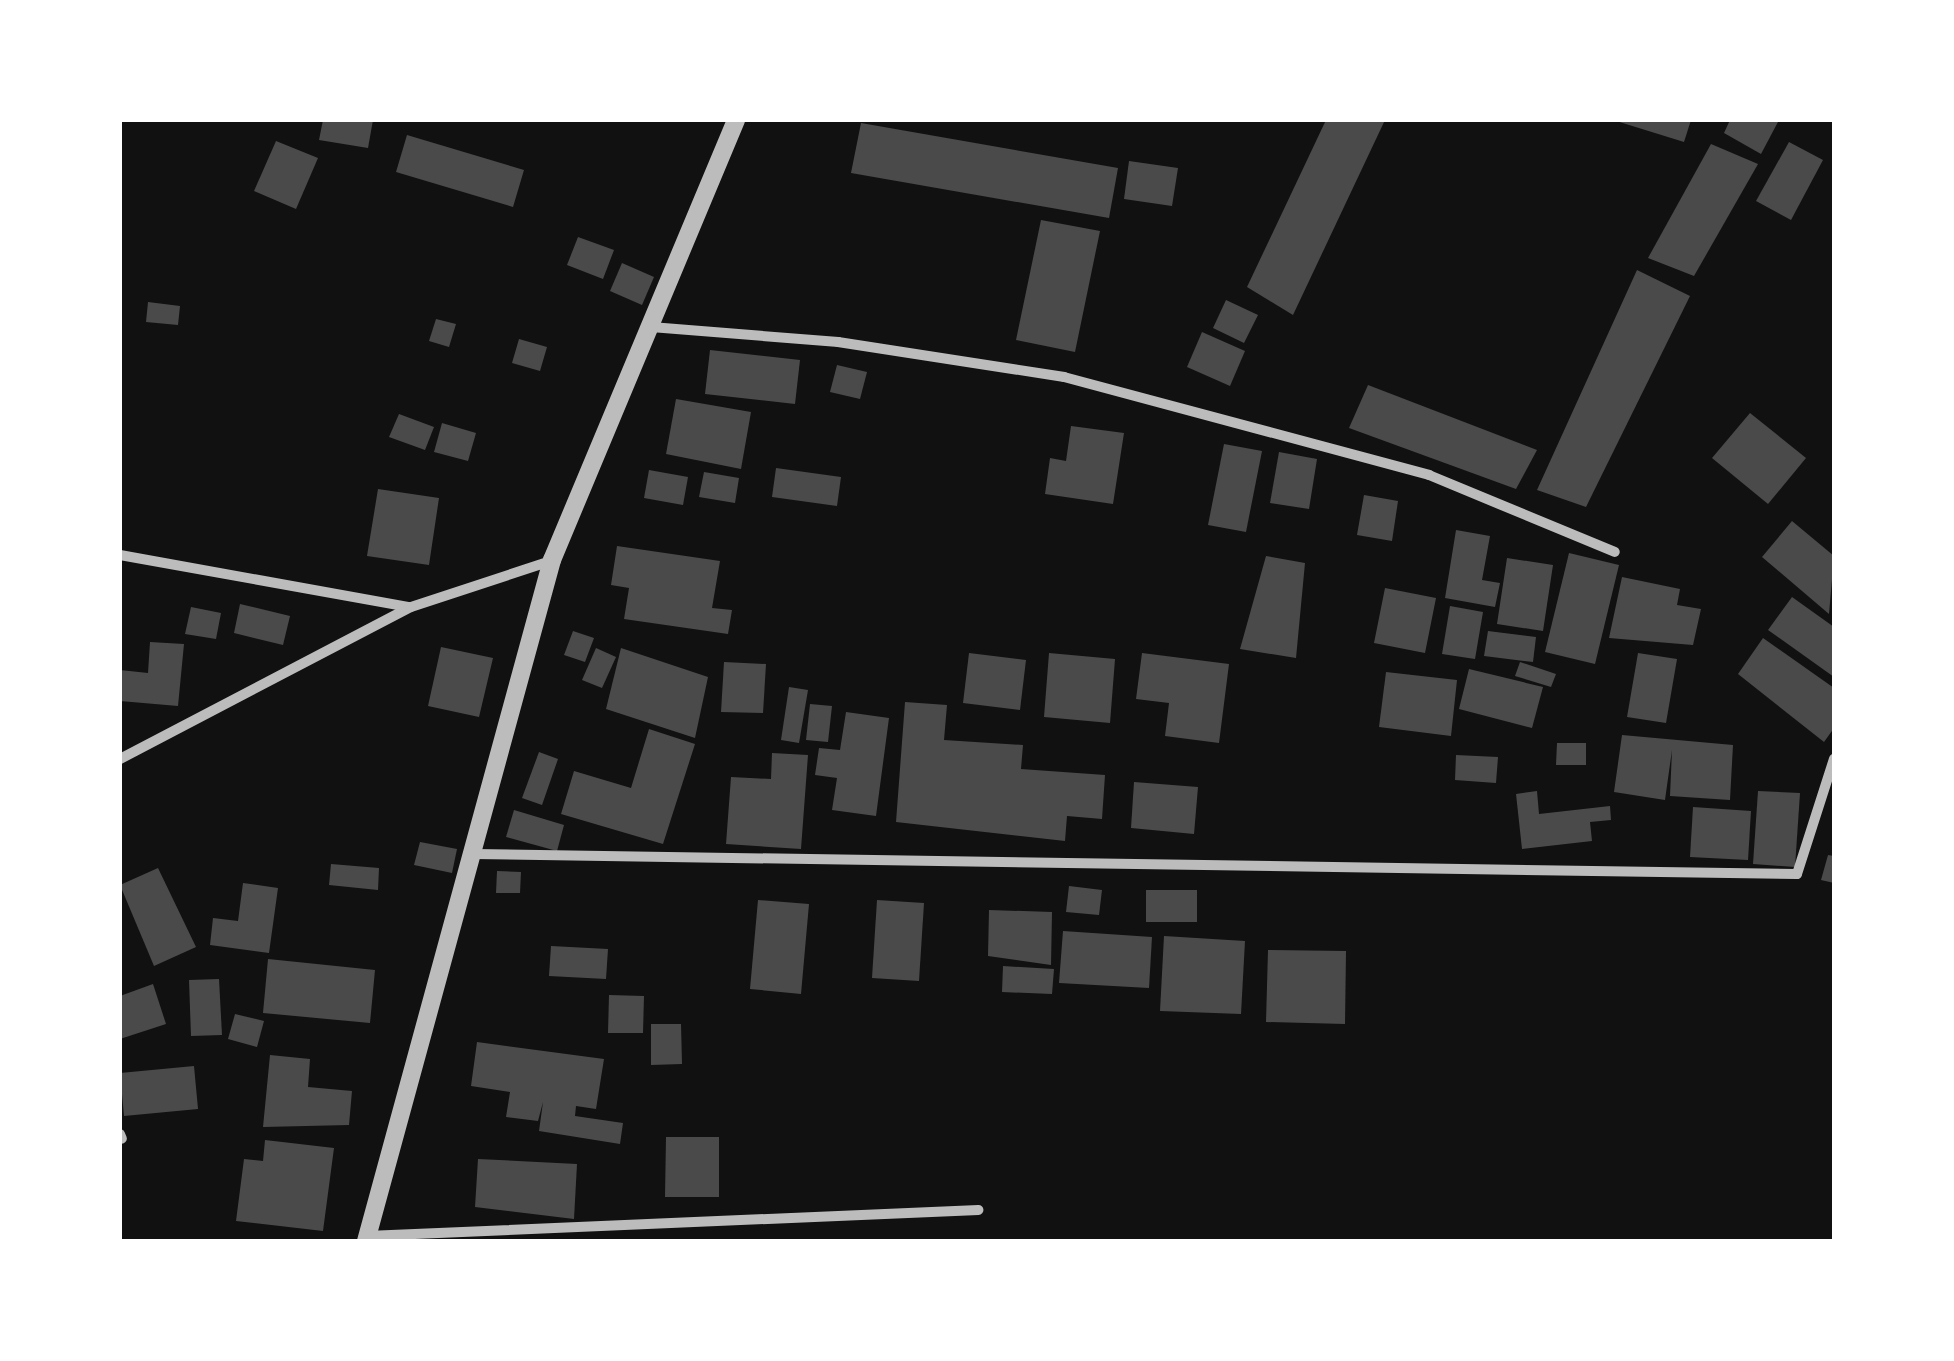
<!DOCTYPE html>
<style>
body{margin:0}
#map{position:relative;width:1954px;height:1361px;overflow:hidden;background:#111;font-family:Helvetica,sans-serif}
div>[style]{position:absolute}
.building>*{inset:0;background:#4a4a4a}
.minor>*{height:10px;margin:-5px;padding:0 5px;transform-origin:5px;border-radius:5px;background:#bcbcbc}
.tertiary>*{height:18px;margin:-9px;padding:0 9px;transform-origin:9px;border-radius:9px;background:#bcbcbc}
span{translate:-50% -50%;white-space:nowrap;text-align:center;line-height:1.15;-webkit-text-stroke:10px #fff;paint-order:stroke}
.frame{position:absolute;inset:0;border:122px solid #fff;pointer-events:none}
</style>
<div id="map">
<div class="building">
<div style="clip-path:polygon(323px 120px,373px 120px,368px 148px,319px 140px)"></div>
<div style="clip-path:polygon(1326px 120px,1385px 120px,1293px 315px,1247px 287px)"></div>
<div style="clip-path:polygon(1613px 120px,1691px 120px,1684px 142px)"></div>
<div style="clip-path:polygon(1730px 120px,1779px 120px,1761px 154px,1724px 133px)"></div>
<div style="clip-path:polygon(861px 123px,1118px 168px,1109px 218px,851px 173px)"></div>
<div style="clip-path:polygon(407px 135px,524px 170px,513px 207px,396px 172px)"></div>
<div style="clip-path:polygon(276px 141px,318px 158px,296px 209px,254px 191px)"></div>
<div style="clip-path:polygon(1789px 142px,1823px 160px,1791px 220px,1756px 201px)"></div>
<div style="clip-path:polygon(1711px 144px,1758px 164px,1694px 276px,1648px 258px)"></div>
<div style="clip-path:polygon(1129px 161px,1178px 168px,1172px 206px,1124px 199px)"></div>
<div style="clip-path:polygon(1041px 220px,1100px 231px,1075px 352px,1016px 340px)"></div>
<div style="clip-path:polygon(578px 237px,614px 250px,603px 279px,567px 265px)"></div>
<div style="clip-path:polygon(622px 263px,654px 277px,642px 305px,610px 291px)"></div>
<div style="clip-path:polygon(1637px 270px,1690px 296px,1586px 507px,1537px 490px)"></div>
<div style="clip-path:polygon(1226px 300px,1258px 315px,1244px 343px,1213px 328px)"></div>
<div style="clip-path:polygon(148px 302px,180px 306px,178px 325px,146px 322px)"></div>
<div style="clip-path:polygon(436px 319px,456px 324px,449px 347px,429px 341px)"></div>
<div style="clip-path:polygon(1202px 332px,1245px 351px,1230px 386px,1187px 367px)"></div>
<div style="clip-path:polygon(519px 339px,547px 347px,540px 371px,512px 363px)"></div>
<div style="clip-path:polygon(710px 350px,800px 360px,795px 404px,705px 394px)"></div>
<div style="clip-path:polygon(837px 365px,867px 372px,860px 399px,830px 392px)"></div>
<div style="clip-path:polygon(1368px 385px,1537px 450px,1516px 489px,1349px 428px)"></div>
<div style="clip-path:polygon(676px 399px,751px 412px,741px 469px,666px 454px)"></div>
<div style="clip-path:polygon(1750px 413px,1806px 458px,1768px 504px,1712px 458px)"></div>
<div style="clip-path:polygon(399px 414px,434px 427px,425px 450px,389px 437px)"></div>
<div style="clip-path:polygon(442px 423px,476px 433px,468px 461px,434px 452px)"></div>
<div style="clip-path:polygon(1071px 426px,1124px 433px,1113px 504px,1045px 494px,1050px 458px,1066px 461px)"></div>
<div style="clip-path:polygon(1224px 444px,1262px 451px,1246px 532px,1208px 525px)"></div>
<div style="clip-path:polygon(1279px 452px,1317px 459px,1309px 509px,1270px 503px)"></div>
<div style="clip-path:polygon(776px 468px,841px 477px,837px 506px,772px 497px)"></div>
<div style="clip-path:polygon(649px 470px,688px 477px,683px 505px,644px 498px)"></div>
<div style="clip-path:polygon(704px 472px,739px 478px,735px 503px,699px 497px)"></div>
<div style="clip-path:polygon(378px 489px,439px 498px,429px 565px,367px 556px)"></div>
<div style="clip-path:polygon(1364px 495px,1398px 501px,1392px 541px,1357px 535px)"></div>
<div style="clip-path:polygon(1792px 521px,1834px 556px,1829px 614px,1762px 557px)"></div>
<div style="clip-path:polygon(1456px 530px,1490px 536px,1482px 580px,1500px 583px,1495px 607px,1445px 598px)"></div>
<div style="clip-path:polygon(617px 546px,720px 561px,712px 608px,732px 610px,728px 634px,624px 619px,629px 588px,611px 585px)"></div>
<div style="clip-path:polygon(1569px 553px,1619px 565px,1595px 664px,1545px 652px)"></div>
<div style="clip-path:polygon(1266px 556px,1305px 563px,1296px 658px,1240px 649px)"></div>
<div style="clip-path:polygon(1507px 558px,1553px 565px,1543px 631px,1497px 624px)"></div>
<div style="clip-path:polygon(1622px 577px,1680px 589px,1677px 605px,1701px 609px,1693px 645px,1609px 638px)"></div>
<div style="clip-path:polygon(1385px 588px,1436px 598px,1425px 653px,1374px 643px)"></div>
<div style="clip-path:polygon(1792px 597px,1834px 627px,1834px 677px,1768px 630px)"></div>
<div style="clip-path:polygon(240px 604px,290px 616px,283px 645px,234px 633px)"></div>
<div style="clip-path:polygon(1450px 606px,1483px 612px,1475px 659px,1442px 654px)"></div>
<div style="clip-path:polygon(191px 607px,221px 613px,216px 639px,185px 634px)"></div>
<div style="clip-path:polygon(573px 631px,594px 638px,585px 662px,564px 655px)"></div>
<div style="clip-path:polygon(1488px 631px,1536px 637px,1533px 662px,1484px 656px)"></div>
<div style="clip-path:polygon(1763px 638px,1834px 688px,1834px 728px,1824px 742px,1738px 674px)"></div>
<div style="clip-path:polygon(150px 642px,184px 644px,178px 706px,120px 701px,120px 670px,148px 673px)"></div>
<div style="clip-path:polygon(441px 647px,493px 658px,479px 717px,428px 706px)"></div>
<div style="clip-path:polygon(596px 648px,616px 657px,602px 688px,582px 680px)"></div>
<div style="clip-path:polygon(621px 648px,708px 677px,695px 738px,606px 709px)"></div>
<div style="clip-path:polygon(969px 653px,1026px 660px,1020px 710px,963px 703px)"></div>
<div style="clip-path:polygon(1049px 653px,1115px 659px,1110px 723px,1044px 717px)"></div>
<div style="clip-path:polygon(1142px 653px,1229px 664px,1219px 743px,1165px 736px,1169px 703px,1136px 699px)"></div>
<div style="clip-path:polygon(1638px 653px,1677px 659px,1666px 723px,1627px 717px)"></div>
<div style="clip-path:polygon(724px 662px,766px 664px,763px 713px,721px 712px)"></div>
<div style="clip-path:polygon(1520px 662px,1556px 674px,1551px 687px,1515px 676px)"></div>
<div style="clip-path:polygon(1469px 669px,1543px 687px,1532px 728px,1459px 709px)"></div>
<div style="clip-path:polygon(1386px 672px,1457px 680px,1451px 736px,1379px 727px)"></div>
<div style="clip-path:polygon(789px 687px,808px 690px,799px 743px,781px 740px)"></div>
<div style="clip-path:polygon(905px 702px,947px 705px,944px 740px,1023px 745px,1021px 769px,1105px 775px,1102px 819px,1067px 816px,1065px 841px,896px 822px)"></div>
<div style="clip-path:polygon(810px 704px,832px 706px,828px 742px,806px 740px)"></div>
<div style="clip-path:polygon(846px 712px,889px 718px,876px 816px,832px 810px,837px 778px,815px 775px,819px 748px,840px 750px)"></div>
<div style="clip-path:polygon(649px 729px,695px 744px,663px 844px,561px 814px,574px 771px,631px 788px)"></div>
<div style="clip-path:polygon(1622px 735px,1733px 745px,1730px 800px,1670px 796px,1672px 750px,1665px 800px,1614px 792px)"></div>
<div style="clip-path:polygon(1557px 743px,1586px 743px,1586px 765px,1556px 765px)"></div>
<div style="clip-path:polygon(539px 752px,558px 759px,542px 805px,522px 798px)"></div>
<div style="clip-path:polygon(772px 753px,808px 755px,801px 849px,726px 844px,731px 777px,771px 779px)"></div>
<div style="clip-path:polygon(1456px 755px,1498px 757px,1496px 783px,1455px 780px)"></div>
<div style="clip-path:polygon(1134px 782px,1198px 787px,1194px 834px,1131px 828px)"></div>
<div style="clip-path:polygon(1537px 791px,1539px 814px,1610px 806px,1611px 820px,1590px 822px,1592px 841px,1522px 849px,1516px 794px)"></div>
<div style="clip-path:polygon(1758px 791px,1800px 793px,1795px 867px,1753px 864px)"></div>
<div style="clip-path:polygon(1693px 807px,1751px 811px,1748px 860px,1690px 857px)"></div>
<div style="clip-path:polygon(514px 810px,564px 825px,557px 851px,506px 837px)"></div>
<div style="clip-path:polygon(420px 842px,457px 849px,452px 873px,414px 865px)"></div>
<div style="clip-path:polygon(1828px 855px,1834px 856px,1834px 883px,1821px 880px)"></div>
<div style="clip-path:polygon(331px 864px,379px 868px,378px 890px,329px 885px)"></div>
<div style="clip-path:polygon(158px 868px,196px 947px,154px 966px,120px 885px)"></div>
<div style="clip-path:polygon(497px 871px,521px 872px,520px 893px,496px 893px)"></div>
<div style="clip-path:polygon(243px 883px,278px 888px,269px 953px,210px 945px,213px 918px,238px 921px)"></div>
<div style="clip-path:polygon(1069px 886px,1102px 890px,1099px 915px,1066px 912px)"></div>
<div style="clip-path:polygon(1146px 890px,1197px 890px,1197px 922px,1146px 922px)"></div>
<div style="clip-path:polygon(758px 900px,809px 904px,801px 994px,750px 989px)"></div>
<div style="clip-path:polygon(877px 900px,924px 903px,919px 981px,872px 978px)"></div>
<div style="clip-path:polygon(989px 910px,1052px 912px,1051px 965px,988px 956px)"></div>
<div style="clip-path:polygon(1063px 931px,1152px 937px,1149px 988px,1059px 983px)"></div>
<div style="clip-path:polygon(1164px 936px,1245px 941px,1241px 1014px,1160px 1011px)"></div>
<div style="clip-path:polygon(551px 946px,608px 949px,606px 979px,549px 976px)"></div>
<div style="clip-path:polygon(1268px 950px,1346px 951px,1345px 1024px,1266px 1022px)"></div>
<div style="clip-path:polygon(268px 959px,375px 970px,370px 1023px,263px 1013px)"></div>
<div style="clip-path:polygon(1003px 966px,1054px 969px,1052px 994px,1002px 992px)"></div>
<div style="clip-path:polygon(219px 979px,222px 1035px,191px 1036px,189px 980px)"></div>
<div style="clip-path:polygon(153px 984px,166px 1024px,120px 1039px,120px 996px)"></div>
<div style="clip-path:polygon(609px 995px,644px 996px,643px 1033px,608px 1033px)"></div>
<div style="clip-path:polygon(235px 1014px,264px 1021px,257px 1047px,228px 1039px)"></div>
<div style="clip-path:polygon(651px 1024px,681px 1024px,682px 1064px,651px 1065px)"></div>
<div style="clip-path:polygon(477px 1042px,604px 1059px,596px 1109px,576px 1106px,575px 1116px,623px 1123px,620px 1144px,539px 1131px,543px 1102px,538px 1121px,506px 1117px,510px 1092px,471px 1086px)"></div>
<div style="clip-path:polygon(270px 1055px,310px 1059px,308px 1087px,352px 1091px,349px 1125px,263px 1127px)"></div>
<div style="clip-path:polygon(194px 1066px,198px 1109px,124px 1116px,120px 1073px)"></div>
<div style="clip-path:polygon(666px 1137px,719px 1137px,719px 1197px,665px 1197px)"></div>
<div style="clip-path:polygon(265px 1140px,334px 1148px,323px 1231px,236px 1221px,244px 1159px,263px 1161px)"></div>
<div style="clip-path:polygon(478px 1159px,577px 1164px,574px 1219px,475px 1207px)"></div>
</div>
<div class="minor">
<div style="left:651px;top:327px;width:188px;rotate:4.6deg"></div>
<div style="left:838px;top:342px;width:229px;rotate:8.8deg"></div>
<div style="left:1064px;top:377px;width:378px;rotate:15deg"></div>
<div style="left:1429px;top:475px;width:201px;rotate:22.5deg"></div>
<div style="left:120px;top:555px;width:294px;rotate:10.2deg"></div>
<div style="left:120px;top:759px;width:328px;rotate:-27.6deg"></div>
<div style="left:411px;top:607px;width:147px;rotate:-18.2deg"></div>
<div style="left:474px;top:854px;width:1323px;rotate:0.87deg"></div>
<div style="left:1797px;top:874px;width:121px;rotate:-72.2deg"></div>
<div style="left:120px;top:1134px;width:5px;rotate:68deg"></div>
<div style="left:367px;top:1236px;width:612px;rotate:-2.44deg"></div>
</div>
<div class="tertiary">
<div style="left:366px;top:1241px;width:706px;rotate:-74.72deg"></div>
<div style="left:552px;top:560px;width:477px;rotate:-67.3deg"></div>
</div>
<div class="frame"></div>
</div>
